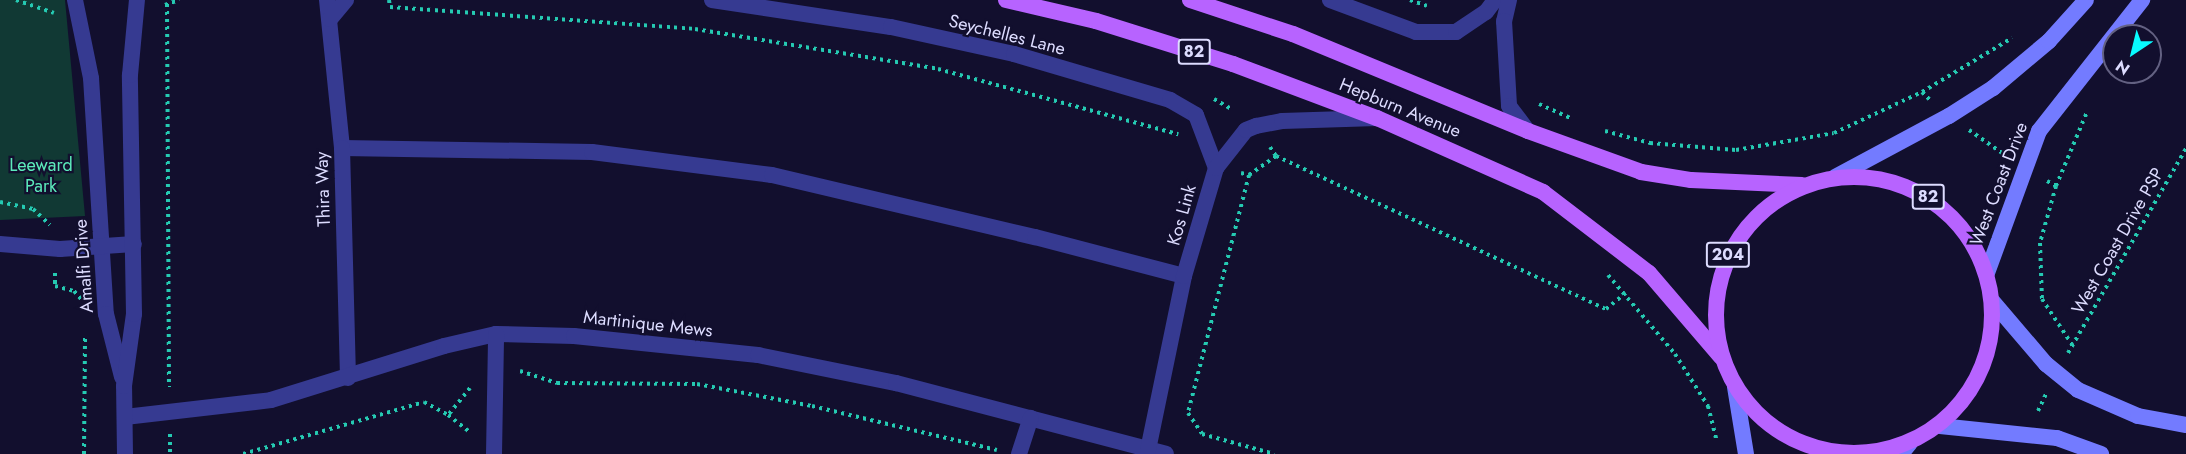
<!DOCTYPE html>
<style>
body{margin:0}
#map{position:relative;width:2186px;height:454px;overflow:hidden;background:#120f2e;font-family:Jost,sans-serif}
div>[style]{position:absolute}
.green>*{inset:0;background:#113934}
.path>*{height:4px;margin-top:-2px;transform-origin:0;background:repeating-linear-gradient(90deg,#25cab2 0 3px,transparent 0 7.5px)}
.service>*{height:16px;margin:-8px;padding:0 8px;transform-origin:8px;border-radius:8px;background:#363a91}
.minor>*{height:16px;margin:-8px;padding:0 8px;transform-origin:8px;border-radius:8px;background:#363a91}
.secondary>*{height:16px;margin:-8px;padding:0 8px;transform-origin:8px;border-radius:8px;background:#737bff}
.primary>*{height:16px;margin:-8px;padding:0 8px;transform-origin:8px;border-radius:8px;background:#b763ff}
.primary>.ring{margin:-8px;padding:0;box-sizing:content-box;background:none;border:16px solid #b763ff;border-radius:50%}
span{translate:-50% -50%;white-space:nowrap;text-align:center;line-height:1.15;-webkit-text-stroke:4.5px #120f2e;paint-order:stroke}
.shield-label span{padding:2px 4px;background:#120f2e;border:2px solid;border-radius:4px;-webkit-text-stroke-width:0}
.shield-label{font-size:16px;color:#dddcff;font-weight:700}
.street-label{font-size:18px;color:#dddcff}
.park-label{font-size:18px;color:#5cebbb}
.north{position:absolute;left:2102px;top:24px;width:60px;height:60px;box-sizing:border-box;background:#120f2e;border:2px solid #636182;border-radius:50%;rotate:215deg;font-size:16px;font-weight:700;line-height:24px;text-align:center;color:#dddcff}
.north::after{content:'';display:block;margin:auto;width:21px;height:27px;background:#08fbff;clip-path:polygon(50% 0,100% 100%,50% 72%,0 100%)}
</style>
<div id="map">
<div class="green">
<div style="clip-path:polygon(0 0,65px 0,85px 216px,0 220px)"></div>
</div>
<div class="path">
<div style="left:16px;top:0;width:40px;rotate:18.9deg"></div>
<div style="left:389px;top:0;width:7px;rotate:82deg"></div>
<div style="left:390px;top:7px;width:306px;rotate:4.1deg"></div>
<div style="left:695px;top:29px;width:246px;rotate:9.3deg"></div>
<div style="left:938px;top:69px;width:249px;rotate:15.2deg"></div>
<div style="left:1410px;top:0;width:18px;rotate:19deg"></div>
<div style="left:167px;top:4px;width:383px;rotate:89.7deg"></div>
<div style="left:165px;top:5px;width:15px;rotate:-20deg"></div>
<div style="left:1922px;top:92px;width:105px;rotate:-31deg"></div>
<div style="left:1214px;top:99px;width:22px;rotate:30deg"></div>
<div style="left:1539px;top:104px;width:37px;rotate:24deg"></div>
<div style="left:1969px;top:130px;width:44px;rotate:34.8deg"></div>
<div style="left:1605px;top:131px;width:47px;rotate:14.9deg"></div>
<div style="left:1650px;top:143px;width:86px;rotate:4.7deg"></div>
<div style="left:1736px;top:150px;width:99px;rotate:-9.8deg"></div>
<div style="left:1834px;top:133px;width:97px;rotate:-25deg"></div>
<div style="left:1922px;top:92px;width:11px;rotate:45deg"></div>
<div style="left:1270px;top:147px;width:11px;rotate:56deg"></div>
<div style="left:1276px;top:156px;width:364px;rotate:24.9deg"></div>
<div style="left:1606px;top:309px;width:27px;rotate:-39deg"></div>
<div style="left:1241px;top:173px;width:8px;rotate:14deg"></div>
<div style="left:1249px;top:175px;width:33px;rotate:-35deg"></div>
<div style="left:1249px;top:175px;width:246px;rotate:104.4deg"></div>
<div style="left:1188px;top:413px;width:25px;rotate:56deg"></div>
<div style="left:1202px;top:434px;width:75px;rotate:15.5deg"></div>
<div style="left:2047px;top:181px;width:10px;rotate:29deg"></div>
<div style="left:2056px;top:186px;width:59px;rotate:105.7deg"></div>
<div style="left:2040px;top:243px;width:56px;rotate:88deg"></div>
<div style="left:2042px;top:299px;width:56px;rotate:56.6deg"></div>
<div style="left:2056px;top:186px;width:80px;rotate:-67.3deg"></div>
<div style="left:0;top:202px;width:34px;rotate:12deg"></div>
<div style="left:33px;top:209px;width:23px;rotate:43deg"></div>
<div style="left:55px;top:273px;width:13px;rotate:90deg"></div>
<div style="left:55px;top:286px;width:20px;rotate:15deg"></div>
<div style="left:74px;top:291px;width:11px;rotate:49deg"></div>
<div style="left:1608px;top:275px;width:104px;rotate:49.7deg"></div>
<div style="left:1675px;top:354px;width:62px;rotate:57.6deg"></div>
<div style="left:1708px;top:406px;width:34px;rotate:76deg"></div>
<div style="left:2068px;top:353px;width:236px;rotate:-60deg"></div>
<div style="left:520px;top:371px;width:39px;rotate:18deg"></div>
<div style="left:557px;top:383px;width:140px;rotate:0.4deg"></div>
<div style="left:697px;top:384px;width:117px;rotate:10.8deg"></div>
<div style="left:812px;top:406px;width:190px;rotate:13.4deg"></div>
<div style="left:470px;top:388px;width:35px;rotate:129deg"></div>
<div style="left:448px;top:415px;width:29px;rotate:38deg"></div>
<div style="left:2038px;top:411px;width:19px;rotate:-65deg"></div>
<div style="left:170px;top:434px;width:20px;rotate:90deg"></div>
<div style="left:84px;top:454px;width:119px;rotate:-89.5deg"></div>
<div style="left:243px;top:454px;width:188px;rotate:-16deg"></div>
<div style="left:424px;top:402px;width:27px;rotate:28deg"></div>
</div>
<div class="service">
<div style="left:342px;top:148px;width:250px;rotate:0.9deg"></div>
<div style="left:592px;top:152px;width:181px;rotate:7.3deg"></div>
<div style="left:772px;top:175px;width:270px;rotate:13.3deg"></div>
<div style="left:1035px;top:237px;width:154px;rotate:14.7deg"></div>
</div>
<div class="minor">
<div style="left:75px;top:0;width:80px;rotate:78.4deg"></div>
<div style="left:91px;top:78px;width:236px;rotate:86.4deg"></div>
<div style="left:106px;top:314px;width:65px;rotate:75.7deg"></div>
<div style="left:327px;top:0;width:149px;rotate:84.2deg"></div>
<div style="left:342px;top:148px;width:230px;rotate:88.5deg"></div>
<div style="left:712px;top:0;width:181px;rotate:8.6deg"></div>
<div style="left:891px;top:27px;width:126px;rotate:12.4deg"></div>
<div style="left:1014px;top:54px;width:163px;rotate:16.4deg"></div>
<div style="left:1170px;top:100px;width:30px;rotate:30deg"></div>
<div style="left:1196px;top:115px;width:57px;rotate:69.3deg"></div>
<div style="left:1330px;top:0;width:92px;rotate:20.4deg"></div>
<div style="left:1416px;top:32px;width:40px"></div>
<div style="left:1456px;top:32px;width:36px;rotate:-34deg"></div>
<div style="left:1486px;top:12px;width:15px;rotate:-53deg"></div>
<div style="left:1509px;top:0;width:22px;rotate:103deg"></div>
<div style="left:1504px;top:21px;width:85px;rotate:86.6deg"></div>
<div style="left:1509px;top:106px;width:31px;rotate:53deg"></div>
<div style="left:330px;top:19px;width:25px;rotate:-50deg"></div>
<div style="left:0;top:244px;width:60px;rotate:4.8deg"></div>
<div style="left:60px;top:249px;width:74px;rotate:-3.9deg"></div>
<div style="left:125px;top:417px;width:147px;rotate:-6.6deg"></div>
<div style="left:271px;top:400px;width:181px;rotate:-17.3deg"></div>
<div style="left:444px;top:346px;width:53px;rotate:-13deg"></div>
<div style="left:496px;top:334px;width:78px;rotate:1.5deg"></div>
<div style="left:574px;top:336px;width:185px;rotate:5.9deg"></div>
<div style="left:758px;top:355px;width:141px;rotate:11.5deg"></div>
<div style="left:896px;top:383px;width:279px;rotate:14.7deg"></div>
<div style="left:1148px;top:450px;width:178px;rotate:-78.3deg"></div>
<div style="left:1184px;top:276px;width:113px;rotate:-73.5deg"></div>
<div style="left:1216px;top:168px;width:48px;rotate:-51.7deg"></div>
<div style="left:1246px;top:130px;width:11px;rotate:-22deg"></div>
<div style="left:1256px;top:126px;width:26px;rotate:-11deg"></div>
<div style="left:1282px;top:121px;width:95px;rotate:-1.8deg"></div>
<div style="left:125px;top:454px;width:68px;rotate:-90.8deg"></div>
<div style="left:124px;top:386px;width:73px;rotate:-82.1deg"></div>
<div style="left:134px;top:314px;width:239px;rotate:-91deg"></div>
<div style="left:130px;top:75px;width:75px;rotate:-84.7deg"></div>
<div style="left:494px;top:454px;width:120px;rotate:-89deg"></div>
<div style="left:1019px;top:454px;width:38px;rotate:-72deg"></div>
</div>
<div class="secondary">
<div style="left:1835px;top:177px;width:129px;rotate:-28.2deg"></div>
<div style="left:1949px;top:116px;width:52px;rotate:-32.5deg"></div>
<div style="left:1993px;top:88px;width:73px;rotate:-40deg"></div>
<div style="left:2049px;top:41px;width:55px;rotate:-47.9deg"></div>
<div style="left:1987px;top:273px;width:151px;rotate:-69.9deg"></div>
<div style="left:2039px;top:131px;width:167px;rotate:-51.8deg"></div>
<div style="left:1993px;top:302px;width:82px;rotate:49.5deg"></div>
<div style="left:2046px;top:364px;width:41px;rotate:39.1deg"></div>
<div style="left:2078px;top:390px;width:65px;rotate:23.4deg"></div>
<div style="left:2138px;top:416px;width:49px;rotate:10.6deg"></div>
<div style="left:1735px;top:387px;width:68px;rotate:80.7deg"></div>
<div style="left:1940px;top:426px;width:118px;rotate:5.9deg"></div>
<div style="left:2057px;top:438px;width:47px;rotate:20deg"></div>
<div style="left:1901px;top:454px;width:14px;rotate:-51deg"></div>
</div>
<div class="primary">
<div style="left:1006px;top:0;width:92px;rotate:13.1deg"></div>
<div style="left:1096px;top:21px;width:144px;rotate:17.4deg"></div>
<div style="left:1233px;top:64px;width:154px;rotate:20.6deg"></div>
<div style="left:1377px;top:118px;width:182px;rotate:24deg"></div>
<div style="left:1543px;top:192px;width:133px;rotate:37.4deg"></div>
<div style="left:1649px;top:273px;width:111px;rotate:49.4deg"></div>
<div style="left:1190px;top:0;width:108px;rotate:18.3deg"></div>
<div style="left:1293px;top:34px;width:254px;rotate:22.4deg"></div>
<div style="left:1528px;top:131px;width:120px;rotate:19.9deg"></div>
<div style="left:1641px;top:172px;width:51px;rotate:9.1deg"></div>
<div style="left:1691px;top:180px;width:111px;rotate:2.6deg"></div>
<div class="ring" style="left:1716px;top:177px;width:260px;height:260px"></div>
</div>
<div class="shield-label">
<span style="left:1194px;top:52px">82</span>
<span style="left:1928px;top:197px">82</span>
<span style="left:1728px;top:255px">204</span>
</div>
<div class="street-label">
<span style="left:1007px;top:35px;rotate:14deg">Seychelles Lane</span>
<span style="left:1400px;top:108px;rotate:22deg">Hepburn Avenue</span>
<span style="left:1999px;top:184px;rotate:-69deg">West Coast Drive</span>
<span style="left:323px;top:189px;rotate:-92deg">Thira Way</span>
<span style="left:1182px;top:215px;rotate:-74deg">Kos Link</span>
<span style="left:2118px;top:241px;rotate:-60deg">West Coast Drive PSP</span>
<span style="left:84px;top:266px;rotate:-94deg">Amalfi Drive</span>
<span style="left:648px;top:324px;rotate:6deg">Martinique Mews</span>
</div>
<div class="park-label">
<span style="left:41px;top:176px">Leeward<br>Park</span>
</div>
<div class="north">N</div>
</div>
